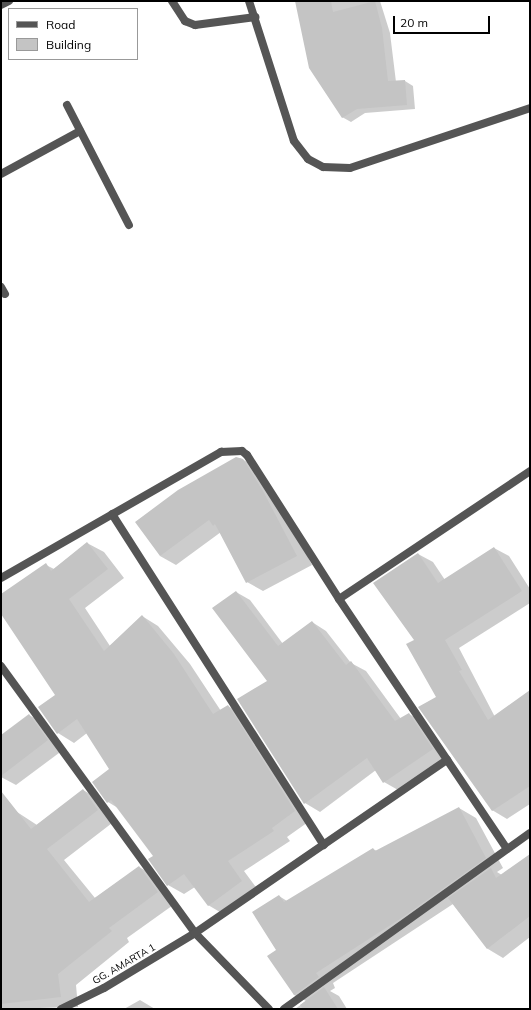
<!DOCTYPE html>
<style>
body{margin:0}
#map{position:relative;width:531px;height:1010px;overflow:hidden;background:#fff;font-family:Mulish,sans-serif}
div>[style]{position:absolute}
.shadow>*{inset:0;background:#0003}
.building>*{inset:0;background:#c4c4c4}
.minor>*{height:8px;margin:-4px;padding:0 4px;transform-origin:4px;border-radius:4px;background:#555}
span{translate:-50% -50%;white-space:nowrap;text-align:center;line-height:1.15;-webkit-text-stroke:3.5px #fff;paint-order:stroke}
.street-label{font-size:10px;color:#000}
.frame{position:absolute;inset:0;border:2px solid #000;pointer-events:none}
.legend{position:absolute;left:8px;top:8px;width:130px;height:52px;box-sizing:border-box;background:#fff;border:1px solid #999;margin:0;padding:5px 7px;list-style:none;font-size:12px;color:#000}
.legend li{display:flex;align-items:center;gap:8px;height:20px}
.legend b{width:20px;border:1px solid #999}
.scale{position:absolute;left:393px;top:16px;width:97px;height:18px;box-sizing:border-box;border:2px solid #000;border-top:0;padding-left:5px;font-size:12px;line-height:14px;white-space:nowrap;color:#000;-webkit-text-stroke:3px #fff;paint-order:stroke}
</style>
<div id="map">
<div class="shadow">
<div style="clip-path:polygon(298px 1px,380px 1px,390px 33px,396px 82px,405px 81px,413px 86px,415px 109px,365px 113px,351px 122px,342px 117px)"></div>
<div style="clip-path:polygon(240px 458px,256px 467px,281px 504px,312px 565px,263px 591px,247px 582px,221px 532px,176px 565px,160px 556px,179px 491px)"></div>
<div style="clip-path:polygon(87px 543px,104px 552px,124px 578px,85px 608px,110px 646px,142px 616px,158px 626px,190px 664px,221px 711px,228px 706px,244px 716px,311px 820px,287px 837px,290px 841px,244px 871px,258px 890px,225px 915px,208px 905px,195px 887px,184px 894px,168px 885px,154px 856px,118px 808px,108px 802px,111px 769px,87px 733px,74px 743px,58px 733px,57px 695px,1px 612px,1px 595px,46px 565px,54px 569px)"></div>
<div style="clip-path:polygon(494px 548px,509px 556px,530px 589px,530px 603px,459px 648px,495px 717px,530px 691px,530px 804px,507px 819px,492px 810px,437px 698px,416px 640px,418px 554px,433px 562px,445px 580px)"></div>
<div style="clip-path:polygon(236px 592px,250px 600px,283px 644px,312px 622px,326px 631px,351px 663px,366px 671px,401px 719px,409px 714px,423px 722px,447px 758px,398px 790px,384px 782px,376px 770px,320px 812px,305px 803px,239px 700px,269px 681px)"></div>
<div style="clip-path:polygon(29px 715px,45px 724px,63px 750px,16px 785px,1px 777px,1px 736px)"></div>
<div style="clip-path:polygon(83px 790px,101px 800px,116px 820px,64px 860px,95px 898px,139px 867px,157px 877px,176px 903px,127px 938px,129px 942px,76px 985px,78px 1007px,1px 1009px,1px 825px,17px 812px,37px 825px)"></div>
<div style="clip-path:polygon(459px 808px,476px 818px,503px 868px,497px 872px,502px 875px,530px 855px,530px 937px,503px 958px,488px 949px,453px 904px,333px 983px,335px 988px,330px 991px,339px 996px,347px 1009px,295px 1009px,306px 1001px,294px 995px,277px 950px,279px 896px,287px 901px,373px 849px,377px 851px)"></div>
<div style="clip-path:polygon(140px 1000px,155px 1009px,156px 1009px,124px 1009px)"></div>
</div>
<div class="building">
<div style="clip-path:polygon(295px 1px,331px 1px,333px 12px,375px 1px,382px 28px,388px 81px,405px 80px,407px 105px,357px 109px,342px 118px,309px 68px)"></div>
<div style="clip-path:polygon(236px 457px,243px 459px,263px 491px,297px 556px,246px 583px,215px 524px,213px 526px,209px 520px,160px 556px,135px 522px,178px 490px)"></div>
<div style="clip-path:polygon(87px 542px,108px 569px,69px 599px,104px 651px,142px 615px,174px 654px,213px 714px,228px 705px,295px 811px,272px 828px,274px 831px,228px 861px,242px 881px,208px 906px,184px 874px,167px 886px,148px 859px,153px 856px,111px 800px,107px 803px,92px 782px,109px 769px,77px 719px,57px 734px,38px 707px,55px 695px,1px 614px,1px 594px,46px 563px,51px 571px)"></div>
<div style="clip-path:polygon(494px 547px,522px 591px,445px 640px,462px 670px,459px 671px,488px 720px,530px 690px,530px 786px,492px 811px,418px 707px,436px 697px,406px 644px,414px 640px,373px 583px,418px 553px,438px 583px)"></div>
<div style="clip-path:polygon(236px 591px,278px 646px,312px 621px,346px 665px,351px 661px,395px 721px,409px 713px,433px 749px,383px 783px,367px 758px,304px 804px,237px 699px,267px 681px,212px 608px)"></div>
<div style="clip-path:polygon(29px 714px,48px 740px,1px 776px,1px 735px)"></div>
<div style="clip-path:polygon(83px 789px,98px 810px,47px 849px,89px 902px,139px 866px,158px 892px,109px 928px,112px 931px,58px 974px,61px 997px,1px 1004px,1px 791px,31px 829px)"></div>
<div style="clip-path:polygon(459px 807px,486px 858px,403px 917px,316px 973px,319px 977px,294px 995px,267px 956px,276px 950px,252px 912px,279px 895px,284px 902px,373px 848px,375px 851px)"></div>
<div style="clip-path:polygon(530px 854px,530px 916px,487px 949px,448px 898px,491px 868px,496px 878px)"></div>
<div style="clip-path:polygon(324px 987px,338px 1009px,303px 1009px,300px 1005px)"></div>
</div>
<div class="minor">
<div style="left:172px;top:1px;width:24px;rotate:57deg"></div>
<div style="left:185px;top:21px;width:11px;rotate:22deg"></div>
<div style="left:195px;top:25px;width:61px;rotate:-7.6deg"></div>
<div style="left:249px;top:1px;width:147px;rotate:72.2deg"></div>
<div style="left:294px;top:141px;width:23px;rotate:52deg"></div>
<div style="left:308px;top:159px;width:17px;rotate:28deg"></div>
<div style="left:323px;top:167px;width:27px;rotate:2deg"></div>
<div style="left:350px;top:168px;width:190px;rotate:-18.4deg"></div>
<div style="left:1px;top:5px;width:9px;rotate:-27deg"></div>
<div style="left:67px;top:105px;width:135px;rotate:62.7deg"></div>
<div style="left:1px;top:174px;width:90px;rotate:-28.6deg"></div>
<div style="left:1px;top:287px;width:8px;rotate:60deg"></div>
<div style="left:112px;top:514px;width:393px;rotate:57.4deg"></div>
<div style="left:1px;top:578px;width:254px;rotate:-29.8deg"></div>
<div style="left:221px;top:452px;width:21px;rotate:-3deg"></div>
<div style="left:242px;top:451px;width:6px;rotate:39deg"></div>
<div style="left:247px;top:455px;width:171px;rotate:57.4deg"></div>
<div style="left:339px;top:599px;width:301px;rotate:56.1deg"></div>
<div style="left:339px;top:599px;width:230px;rotate:-33.8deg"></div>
<div style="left:1px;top:666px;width:330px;rotate:54deg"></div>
<div style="left:195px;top:933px;width:106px;rotate:45.8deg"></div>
<div style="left:61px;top:1009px;width:48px;rotate:-26deg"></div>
<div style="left:104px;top:988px;width:106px;rotate:-31.1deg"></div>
<div style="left:195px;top:933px;width:306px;rotate:-34.5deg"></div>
<div style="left:284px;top:1009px;width:302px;rotate:-35.6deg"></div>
</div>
<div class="street-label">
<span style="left:124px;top:964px;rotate:-30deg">GG. AMARTA 1</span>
</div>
<div class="frame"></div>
<ul class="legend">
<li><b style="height:5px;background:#555"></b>Road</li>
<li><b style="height:11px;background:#c4c4c4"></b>Building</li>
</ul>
<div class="scale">20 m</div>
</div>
